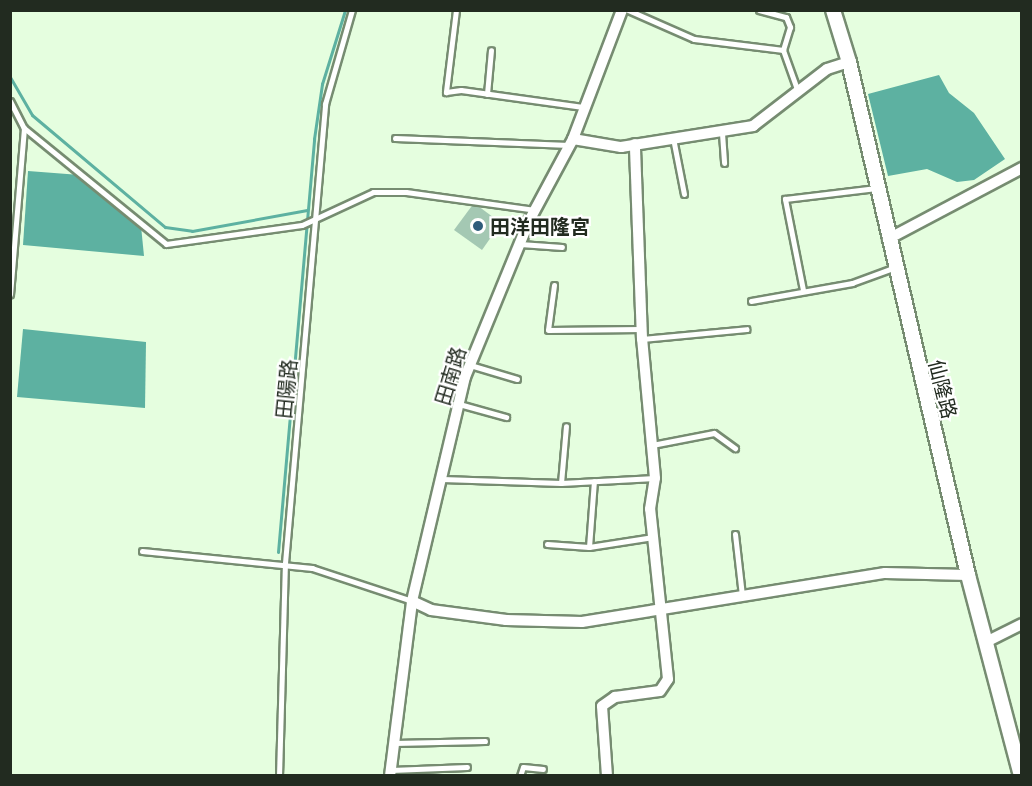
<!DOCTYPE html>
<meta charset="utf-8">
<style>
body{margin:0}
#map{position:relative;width:1032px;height:786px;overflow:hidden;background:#e5fedf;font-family:"IBM Plex Sans","Noto Sans TC",sans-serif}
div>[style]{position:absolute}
.water>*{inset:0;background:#5db1a1}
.stream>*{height:3px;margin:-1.5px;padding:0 1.5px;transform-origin:1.5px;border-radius:1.5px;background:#5db1a1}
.building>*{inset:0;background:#a4c8b3}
.roads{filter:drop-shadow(2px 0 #768c71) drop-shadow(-2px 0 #768c71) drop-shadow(0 2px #768c71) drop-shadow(0 -2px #768c71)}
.service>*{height:5px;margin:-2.5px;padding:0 2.5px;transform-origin:2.5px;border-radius:2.5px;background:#fff}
.minor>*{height:10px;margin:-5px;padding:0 5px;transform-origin:5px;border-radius:5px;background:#fff}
.tertiary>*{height:14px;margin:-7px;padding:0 7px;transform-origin:7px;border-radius:7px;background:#fff}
.dots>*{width:16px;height:16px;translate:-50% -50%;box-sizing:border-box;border:3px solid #fff;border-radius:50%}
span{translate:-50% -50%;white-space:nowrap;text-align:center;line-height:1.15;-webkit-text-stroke:4.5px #fff;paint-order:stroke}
.poi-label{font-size:20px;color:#222b20;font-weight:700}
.left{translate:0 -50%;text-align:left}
.street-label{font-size:20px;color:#222b20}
.frame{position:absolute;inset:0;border:12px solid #222b20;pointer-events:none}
</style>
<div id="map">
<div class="water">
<div style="clip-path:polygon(939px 75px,949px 93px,974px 113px,1005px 159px,974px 180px,957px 182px,927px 169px,888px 176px,868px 94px)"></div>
<div style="clip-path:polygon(28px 171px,80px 175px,141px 226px,144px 256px,23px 245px)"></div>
<div style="clip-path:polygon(23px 329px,146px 342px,145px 408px,17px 397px)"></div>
</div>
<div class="stream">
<div style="left:10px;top:77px;width:44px;rotate:59.9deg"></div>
<div style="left:32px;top:115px;width:174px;rotate:40.1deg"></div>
<div style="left:165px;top:227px;width:27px;rotate:8deg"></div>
<div style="left:192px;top:231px;width:117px;rotate:-10.3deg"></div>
<div style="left:278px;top:552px;width:415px;rotate:-85deg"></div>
<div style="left:314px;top:139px;width:56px;rotate:-81.7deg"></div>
<div style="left:322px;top:84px;width:77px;rotate:-72.7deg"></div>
</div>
<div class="building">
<div style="clip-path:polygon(474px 203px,501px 223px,482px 250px,454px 230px)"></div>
</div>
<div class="roads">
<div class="service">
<div style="left:456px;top:10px;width:83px;rotate:97deg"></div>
<div style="left:446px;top:92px;width:15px;rotate:-8deg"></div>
<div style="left:461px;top:90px;width:123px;rotate:7.9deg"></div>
<div style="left:628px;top:10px;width:72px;rotate:23.7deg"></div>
<div style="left:694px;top:39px;width:90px;rotate:7deg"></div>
<div style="left:759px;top:10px;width:28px;rotate:15deg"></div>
<div style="left:786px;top:17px;width:11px;rotate:68deg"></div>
<div style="left:790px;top:27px;width:24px;rotate:107deg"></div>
<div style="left:783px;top:50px;width:41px;rotate:70.3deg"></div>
<div style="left:487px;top:94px;width:44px;rotate:-84.8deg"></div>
<div style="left:10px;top:101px;width:30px;rotate:63deg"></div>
<div style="left:24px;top:128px;width:167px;rotate:94.8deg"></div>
<div style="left:24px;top:128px;width:183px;rotate:39.2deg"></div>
<div style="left:166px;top:244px;width:137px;rotate:-8deg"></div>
<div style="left:302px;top:225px;width:78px;rotate:-24.9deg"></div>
<div style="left:373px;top:192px;width:33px"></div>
<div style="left:406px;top:192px;width:130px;rotate:7.9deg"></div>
<div style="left:722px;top:133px;width:30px;rotate:86deg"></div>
<div style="left:395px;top:138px;width:174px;rotate:2.3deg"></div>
<div style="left:673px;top:138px;width:57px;rotate:78.9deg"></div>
<div style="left:520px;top:244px;width:42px;rotate:4.1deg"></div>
<div style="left:554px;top:285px;width:45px;rotate:97.6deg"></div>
<div style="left:548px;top:330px;width:94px;rotate:-0.6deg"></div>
<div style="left:803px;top:290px;width:93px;rotate:-101.2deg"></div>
<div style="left:785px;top:199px;width:92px;rotate:-6.9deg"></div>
<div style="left:751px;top:301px;width:103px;rotate:-10.1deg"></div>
<div style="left:852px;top:283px;width:44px;rotate:-20.1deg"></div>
<div style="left:642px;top:339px;width:105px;rotate:-5.4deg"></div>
<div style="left:470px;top:365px;width:49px;rotate:16.6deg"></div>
<div style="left:459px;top:404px;width:49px;rotate:15.5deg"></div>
<div style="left:652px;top:445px;width:63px;rotate:-11deg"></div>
<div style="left:714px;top:433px;width:26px;rotate:36deg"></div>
<div style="left:442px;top:479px;width:119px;rotate:1.9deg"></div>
<div style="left:561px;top:483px;width:94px;rotate:-3deg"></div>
<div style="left:561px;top:483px;width:57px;rotate:-85deg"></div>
<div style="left:735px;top:534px;width:61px;rotate:83.5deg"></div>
<div style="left:547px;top:544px;width:42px;rotate:4.1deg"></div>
<div style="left:589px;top:547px;width:65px;rotate:-8.9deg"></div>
<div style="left:589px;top:547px;width:66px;rotate:-85.7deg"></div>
<div style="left:142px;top:551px;width:171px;rotate:5.7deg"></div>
<div style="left:312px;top:568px;width:105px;rotate:18.3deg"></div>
<div style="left:394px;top:743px;width:91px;rotate:-1.3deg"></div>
<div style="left:391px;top:770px;width:76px;rotate:-2.3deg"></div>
<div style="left:279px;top:776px;width:213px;rotate:-88.4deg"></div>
<div style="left:285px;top:563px;width:461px;rotate:-85deg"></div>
<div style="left:325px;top:104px;width:98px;rotate:-74deg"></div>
<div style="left:520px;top:776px;width:9px;rotate:-72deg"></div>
<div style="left:523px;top:767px;width:20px;rotate:6deg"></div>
</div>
<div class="minor">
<div style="left:573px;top:139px;width:49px;rotate:9.5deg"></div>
<div style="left:621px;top:147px;width:134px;rotate:-9deg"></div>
<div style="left:753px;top:126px;width:93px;rotate:-37.6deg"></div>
<div style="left:827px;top:69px;width:23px;rotate:-18deg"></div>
<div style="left:888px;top:239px;width:152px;rotate:-27.9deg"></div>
<div style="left:412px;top:601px;width:21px;rotate:25deg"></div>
<div style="left:431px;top:610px;width:76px;rotate:7.6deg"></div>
<div style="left:506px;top:620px;width:76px;rotate:1.5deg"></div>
<div style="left:582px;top:622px;width:307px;rotate:-9.2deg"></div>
<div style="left:885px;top:573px;width:83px;rotate:1.4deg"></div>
<div style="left:986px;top:642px;width:40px;rotate:-26.6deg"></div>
<div style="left:390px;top:776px;width:176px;rotate:-82.8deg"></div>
<div style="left:412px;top:601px;width:230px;rotate:-76.7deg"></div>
<div style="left:465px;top:377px;width:169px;rotate:-67.7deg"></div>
<div style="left:529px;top:221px;width:93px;rotate:-61.8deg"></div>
<div style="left:573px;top:139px;width:138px;rotate:-69.2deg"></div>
<div style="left:607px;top:776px;width:70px;rotate:-94.1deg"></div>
<div style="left:602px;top:706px;width:16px;rotate:-35deg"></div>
<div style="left:615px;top:697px;width:45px;rotate:-7.6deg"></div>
<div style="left:660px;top:691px;width:14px;rotate:-56deg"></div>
<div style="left:668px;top:679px;width:171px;rotate:-96deg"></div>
<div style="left:650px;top:509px;width:31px;rotate:-81deg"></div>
<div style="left:655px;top:478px;width:140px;rotate:-95.3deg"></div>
<div style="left:642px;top:339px;width:195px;rotate:-92.1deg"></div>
</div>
<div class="tertiary">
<div style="left:833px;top:10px;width:54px;rotate:72.9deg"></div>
<div style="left:849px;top:62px;width:527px;rotate:76.94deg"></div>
<div style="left:968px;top:575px;width:208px;rotate:75.2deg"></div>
</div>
</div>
<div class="dots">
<div style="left:478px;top:226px;background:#2e5c7b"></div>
</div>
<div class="poi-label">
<span class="left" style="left:490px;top:226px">田洋田隆宮</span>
</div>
<div class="street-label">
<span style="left:450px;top:376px;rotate:-73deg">田南路</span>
<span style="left:286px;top:389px;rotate:-84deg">田陽路</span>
<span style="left:943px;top:389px;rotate:76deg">仙隆路</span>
</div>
<div class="frame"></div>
</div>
